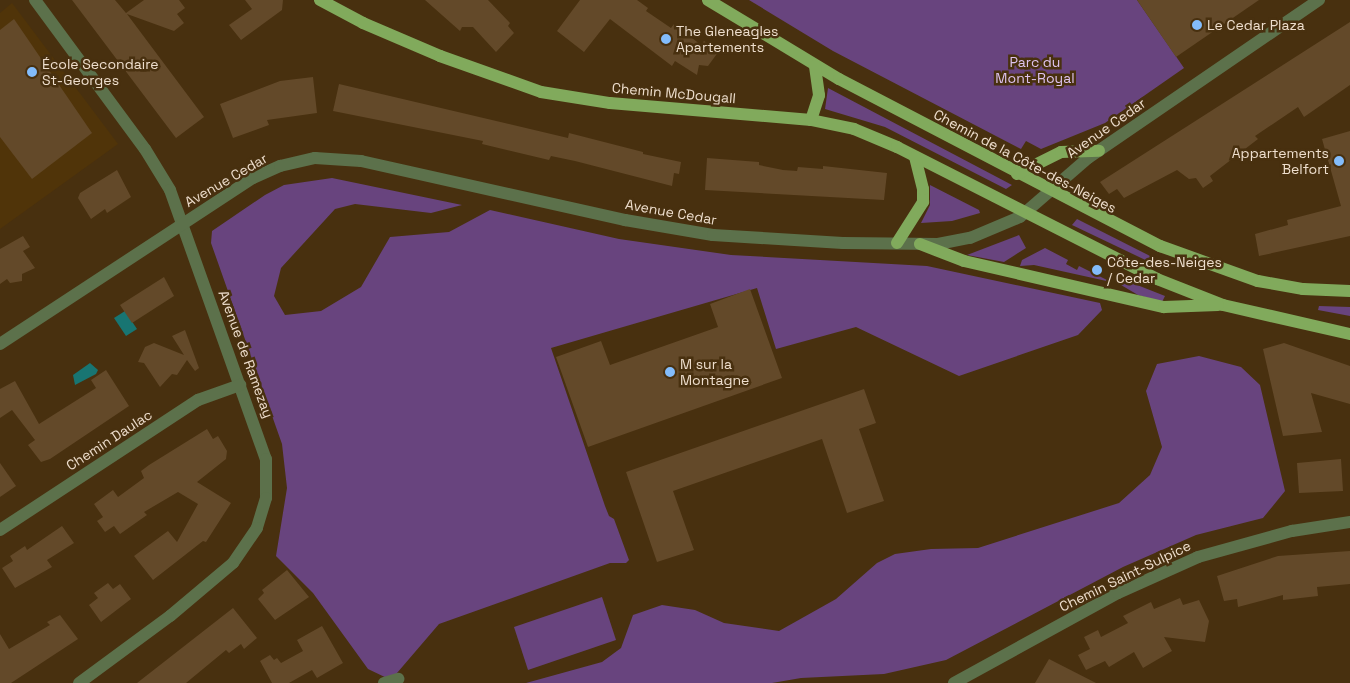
<!DOCTYPE html>
<meta charset="utf-8">
<style>
body{margin:0}
#map{position:relative;width:1350px;height:683px;overflow:hidden;background:#48300f;font-family:"Space Grotesk",sans-serif}
div>[style]{position:absolute}
.built>*{inset:0;background:#503409}
.green>*{inset:0;background:#68447e}
.water>*{inset:0;background:#187572}
.building>*{inset:0;background:#634929}
.minor>*{height:12px;margin:-6px;padding:0 6px;transform-origin:6px;border-radius:6px;background:#5c714b}
.major>*{height:12px;margin:-6px;padding:0 6px;transform-origin:6px;border-radius:6px;background:#81aa5c}
.dots>*{width:14px;height:14px;translate:-50% -50%;box-sizing:border-box;border:2px solid #48300f;border-radius:50%}
span{translate:-50% -50%;white-space:nowrap;text-align:center;line-height:1.15;-webkit-text-stroke:5px #48300f;paint-order:stroke}
.poi-label{font-size:14px;color:#eedecd}
.left{translate:0 -50%;text-align:left}
.right{translate:-100% -50%;text-align:right}
.park-label{font-size:14px;color:#dec3ef}
.street-label{font-size:14px;color:#eedecd}
</style>
<div id="map">
<div class="built">
<div style="clip-path:polygon(12px 3px,118px 144px,0 229px,0 13px)"></div>
</div>
<div class="green">
<div style="clip-path:polygon(749px 0,1137px 0,1184px 68px,1105px 123px,1041px 149px,1026px 141px,1021px 149px,833px 51px)"></div>
<div style="clip-path:polygon(828px 88px,1012px 185px,1006px 189px,885px 127px,825px 109px)"></div>
<div style="clip-path:polygon(332px 178px,462px 205px,431px 213px,355px 204px,335px 209px,281px 268px,274px 296px,285px 315px,321px 311px,361px 287px,390px 237px,449px 232px,490px 210px,619px 239px,731px 255px,927px 266px,1100px 303px,1102px 310px,1078px 335px,959px 376px,856px 327px,776px 349px,757px 288px,551px 348px,605px 506px,609px 516px,614px 519px,629px 560px,626px 563px,610px 563px,439px 624px,391px 680px,368px 669px,313px 593px,276px 556px,287px 488px,282px 444px,211px 243px,212px 231px,265px 195px,284px 185px)"></div>
<div style="clip-path:polygon(930px 185px,979px 210px,980px 213px,952px 221px,921px 223px,930px 205px)"></div>
<div style="clip-path:polygon(1077px 219px,1160px 261px,1158px 266px,1072px 225px)"></div>
<div style="clip-path:polygon(1019px 235px,1026px 248px,1004px 262px,967px 255px)"></div>
<div style="clip-path:polygon(1045px 248px,1068px 260px,1066px 264px,1077px 270px,1079px 266px,1111px 282px,1034px 265px,1020px 266px,1022px 260px)"></div>
<div style="clip-path:polygon(1122px 279px,1165px 296px,1162px 302px,1138px 295px,1121px 285px)"></div>
<div style="clip-path:polygon(1319px 306px,1350px 307px,1350px 316px,1318px 310px)"></div>
<div style="clip-path:polygon(1199px 356px,1241px 367px,1260px 385px,1285px 491px,1263px 518px,1196px 535px,1123px 567px,946px 660px,884px 674px,801px 678px,772px 683px,526px 683px,602px 662px,621px 648px,633px 615px,662px 605px,695px 610px,724px 623px,779px 631px,836px 599px,877px 563px,895px 554px,931px 549px,978px 548px,1119px 503px,1150px 475px,1162px 447px,1146px 391px,1157px 364px)"></div>
<div style="clip-path:polygon(602px 597px,616px 640px,528px 670px,514px 627px)"></div>
</div>
<div class="water">
<div style="clip-path:polygon(125px 311px,137px 329px,126px 336px,114px 318px)"></div>
<div style="clip-path:polygon(90px 363px,98px 370px,96px 374px,75px 385px,73px 375px)"></div>
</div>
<div class="building">
<div style="clip-path:polygon(72px 0,115px 0,126px 13px,144px 0,179px 0,185px 8px,177px 14px,184px 23px,174px 31px,127px 14px,204px 117px,176px 138px)"></div>
<div style="clip-path:polygon(245px 0,283px 0,282px 10px,241px 40px,229px 25px,252px 9px)"></div>
<div style="clip-path:polygon(425px 0,488px 0,510px 23px,508px 26px,514px 33px,496px 52px,473px 27px,462px 27px,460px 31px)"></div>
<div style="clip-path:polygon(580px 0,637px 0,648px 8px,646px 11px,671px 28px,674px 24px,701px 45px,704px 41px,719px 51px,708px 66px,699px 65px,697px 75px,675px 61px,672px 66px,610px 19px,584px 52px,557px 31px)"></div>
<div style="clip-path:polygon(1137px 0,1259px 0,1176px 57px)"></div>
<div style="clip-path:polygon(14px 19px,92px 133px,32px 179px,0 137px,0 30px)"></div>
<div style="clip-path:polygon(1350px 22px,1350px 85px,1304px 117px,1298px 107px,1255px 136px,1258px 139px,1210px 176px,1213px 181px,1203px 188px,1196px 178px,1189px 179px,1177px 170px,1124px 198px,1117px 189px,1109px 194px,1100px 182px)"></div>
<div style="clip-path:polygon(313px 77px,317px 113px,267px 120px,269px 125px,233px 138px,220px 104px,280px 81px)"></div>
<div style="clip-path:polygon(339px 84px,568px 138px,569px 133px,643px 152px,643px 154px,681px 162px,679px 174px,674px 173px,672px 186px,575px 161px,551px 156px,549px 160px,482px 144px,483px 141px,333px 111px)"></div>
<div style="clip-path:polygon(1350px 131px,1350px 236px,1259px 256px,1255px 234px,1288px 225px,1287px 220px,1341px 206px,1322px 139px)"></div>
<div style="clip-path:polygon(707px 158px,759px 162px,759px 165px,783px 170px,797px 171px,798px 167px,823px 169px,823px 166px,887px 173px,884px 200px,705px 190px)"></div>
<div style="clip-path:polygon(117px 170px,131px 197px,107px 213px,105px 209px,91px 219px,78px 198px,80px 193px)"></div>
<div style="clip-path:polygon(23px 236px,30px 247px,23px 251px,35px 268px,22px 274px,22px 281px,10px 283px,7px 279px,0 284px,0 249px)"></div>
<div style="clip-path:polygon(164px 277px,174px 296px,132px 323px,120px 305px)"></div>
<div style="clip-path:polygon(750px 289px,782px 378px,588px 447px,556px 357px,601px 341px,610px 365px,718px 327px,710px 304px)"></div>
<div style="clip-path:polygon(185px 330px,199px 368px,195px 371px,187px 360px,177px 375px,172px 374px,160px 387px,144px 363px,138px 362px,145px 347px,154px 343px,184px 355px,172px 336px)"></div>
<div style="clip-path:polygon(1284px 343px,1350px 366px,1350px 404px,1311px 393px,1322px 432px,1283px 436px,1263px 349px)"></div>
<div style="clip-path:polygon(106px 370px,129px 406px,50px 459px,41px 462px,28px 445px,35px 440px,12px 410px,0 418px,0 389px,15px 381px,39px 424px,96px 388px,91px 380px)"></div>
<div style="clip-path:polygon(864px 389px,876px 423px,859px 429px,884px 501px,847px 513px,822px 439px,673px 491px,694px 550px,657px 562px,626px 472px)"></div>
<div style="clip-path:polygon(207px 429px,213px 439px,218px 436px,227px 451px,226px 459px,197px 482px,231px 503px,206px 542px,203px 541px,153px 580px,134px 556px,168px 531px,177px 542px,198px 504px,178px 492px,144px 512px,147px 515px,120px 534px,114px 526px,105px 532px,97px 521px,103px 517px,94px 504px,113px 490px,118px 497px,144px 478px,141px 471px,149px 465px)"></div>
<div style="clip-path:polygon(1341px 459px,1343px 491px,1299px 493px,1297px 463px)"></div>
<div style="clip-path:polygon(0 463px,16px 486px,0 497px)"></div>
<div style="clip-path:polygon(62px 526px,74px 543px,47px 560px,52px 567px,15px 588px,2px 568px,13px 561px,10px 556px,25px 546px,27px 550px)"></div>
<div style="clip-path:polygon(1350px 551px,1350px 584px,1317px 587px,1318px 596px,1283px 600px,1283px 595px,1238px 607px,1237px 599px,1224px 601px,1217px 576px,1278px 556px)"></div>
<div style="clip-path:polygon(287px 570px,309px 597px,275px 620px,258px 599px,264px 593px,262px 590px)"></div>
<div style="clip-path:polygon(108px 583px,113px 589px,120px 584px,131px 599px,101px 622px,89px 605px,98px 598px,94px 593px)"></div>
<div style="clip-path:polygon(1180px 598px,1183px 605px,1199px 600px,1209px 621px,1205px 642px,1164px 637px,1172px 651px,1143px 668px,1134px 652px,1109px 667px,1105px 661px,1086px 670px,1078px 655px,1090px 649px,1084px 637px,1098px 630px,1101px 637px,1128px 623px,1123px 616px,1151px 602px,1154px 609px)"></div>
<div style="clip-path:polygon(233px 608px,257px 638px,244px 649px,241px 644px,229px 653px,226px 650px,186px 683px,137px 683px)"></div>
<div style="clip-path:polygon(60px 615px,78px 639px,11px 683px,0 683px,0 634px,9px 649px,50px 625px,47px 622px)"></div>
<div style="clip-path:polygon(322px 626px,343px 663px,317px 678px,312px 670px,289px 683px,272px 683px,260px 661px,270px 655px,274px 660px,277px 658px,281px 663px,303px 651px,297px 640px)"></div>
<div style="clip-path:polygon(1049px 659px,1096px 683px,1035px 683px)"></div>
</div>
<div class="minor">
<div style="left:35px;top:0;width:185px;rotate:53.6deg"></div>
<div style="left:145px;top:149px;width:48px;rotate:58.6deg"></div>
<div style="left:170px;top:190px;width:286px;rotate:70.4deg"></div>
<div style="left:266px;top:459px;width:39px;rotate:90deg"></div>
<div style="left:266px;top:498px;width:31px;rotate:107deg"></div>
<div style="left:257px;top:528px;width:42px;rotate:124.4deg"></div>
<div style="left:233px;top:563px;width:82px;rotate:139.9deg"></div>
<div style="left:170px;top:616px;width:113px;rotate:143.6deg"></div>
<div style="left:0;top:344px;width:303px;rotate:-33.3deg"></div>
<div style="left:253px;top:178px;width:30px;rotate:-24deg"></div>
<div style="left:280px;top:166px;width:36px;rotate:-13deg"></div>
<div style="left:315px;top:158px;width:46px;rotate:3.7deg"></div>
<div style="left:361px;top:161px;width:271px;rotate:12.6deg"></div>
<div style="left:625px;top:220px;width:89px;rotate:9.7deg"></div>
<div style="left:713px;top:235px;width:130px;rotate:3.5deg"></div>
<div style="left:843px;top:243px;width:95px;rotate:0.6deg"></div>
<div style="left:938px;top:244px;width:33px;rotate:-11deg"></div>
<div style="left:970px;top:238px;width:54px;rotate:-22.8deg"></div>
<div style="left:1020px;top:217px;width:90px;rotate:-40.9deg"></div>
<div style="left:1088px;top:158px;width:280px;rotate:-34.4deg"></div>
<div style="left:0;top:530px;width:237px;rotate:-33.3deg"></div>
<div style="left:198px;top:400px;width:45px;rotate:-19.7deg"></div>
<div style="left:384px;top:683px;width:15px;rotate:-16deg"></div>
<div style="left:954px;top:683px;width:187px;rotate:-28.8deg"></div>
<div style="left:1118px;top:593px;width:88px;rotate:-24.2deg"></div>
<div style="left:1198px;top:557px;width:98px;rotate:-15.5deg"></div>
<div style="left:1292px;top:531px;width:59px;rotate:-8.8deg"></div>
</div>
<div class="major">
<div style="left:320px;top:0;width:49px;rotate:28.1deg"></div>
<div style="left:363px;top:23px;width:84px;rotate:23.2deg"></div>
<div style="left:440px;top:56px;width:107px;rotate:19.6deg"></div>
<div style="left:541px;top:92px;width:70px;rotate:9.1deg"></div>
<div style="left:610px;top:103px;width:202px;rotate:4.8deg"></div>
<div style="left:811px;top:120px;width:44px;rotate:11.8deg"></div>
<div style="left:854px;top:129px;width:47px;rotate:22.7deg"></div>
<div style="left:897px;top:147px;width:292px;rotate:26.9deg"></div>
<div style="left:1157px;top:279px;width:71px;rotate:21.5deg"></div>
<div style="left:1223px;top:305px;width:130px;rotate:12.9deg"></div>
<div style="left:708px;top:0;width:153px;rotate:31.1deg"></div>
<div style="left:839px;top:79px;width:362px;rotate:27.5deg"></div>
<div style="left:1160px;top:246px;width:104px;rotate:19.7deg"></div>
<div style="left:1258px;top:281px;width:46px;rotate:10.1deg"></div>
<div style="left:1303px;top:289px;width:47px;rotate:2.4deg"></div>
<div style="left:811px;top:120px;width:26px;rotate:-72deg"></div>
<div style="left:819px;top:95px;width:29px;rotate:-98deg"></div>
<div style="left:1017px;top:174px;width:49px;rotate:-26.6deg"></div>
<div style="left:1061px;top:152px;width:38px;rotate:-2deg"></div>
<div style="left:897px;top:243px;width:49px;rotate:-57.6deg"></div>
<div style="left:923px;top:202px;width:13px;rotate:-90deg"></div>
<div style="left:923px;top:189px;width:33px;rotate:-104deg"></div>
<div style="left:920px;top:244px;width:47px;rotate:21.1deg"></div>
<div style="left:964px;top:261px;width:205px;rotate:13deg"></div>
<div style="left:1164px;top:307px;width:54px;rotate:-2.1deg"></div>
</div>
<div class="dots">
<div style="left:1197px;top:25px;background:#83bcfb"></div>
<div style="left:666px;top:39px;background:#83bcfb"></div>
<div style="left:32px;top:72px;background:#83bcfb"></div>
<div style="left:1339px;top:161px;background:#83bcfb"></div>
<div style="left:1097px;top:270px;background:#83bcfb"></div>
<div style="left:670px;top:372px;background:#83bcfb"></div>
</div>
<div class="poi-label">
<span class="left" style="left:1207px;top:25px">Le Cedar Plaza</span>
<span class="left" style="left:676px;top:39px">The Gleneagles<br>Apartements</span>
<span class="left" style="left:42px;top:72px">École Secondaire<br>St-Georges</span>
<span class="right" style="left:1329px;top:161px">Appartements<br>Belfort</span>
<span class="left" style="left:1107px;top:270px">Côte-des-Neiges<br>/ Cedar</span>
<span class="left" style="left:680px;top:372px">M sur la<br>Montagne</span>
</div>
<div class="park-label">
<span style="left:1035px;top:70px">Parc du<br>Mont-Royal</span>
</div>
<div class="street-label">
<span style="left:674px;top:93px;rotate:5deg">Chemin McDougall</span>
<span style="left:1106px;top:128px;rotate:-35deg">Avenue Cedar</span>
<span style="left:1025px;top:161px;rotate:28deg">Chemin de la Côte-des-Neiges</span>
<span style="left:226px;top:180px;rotate:-30deg">Avenue Cedar</span>
<span style="left:671px;top:212px;rotate:10deg">Avenue Cedar</span>
<span style="left:246px;top:354px;rotate:70deg">Avenue de Ramezay</span>
<span style="left:109px;top:440px;rotate:-33deg">Chemin Daulac</span>
<span style="left:1125px;top:576px;rotate:-26deg">Chemin Saint-Sulpice</span>
</div>
</div>
